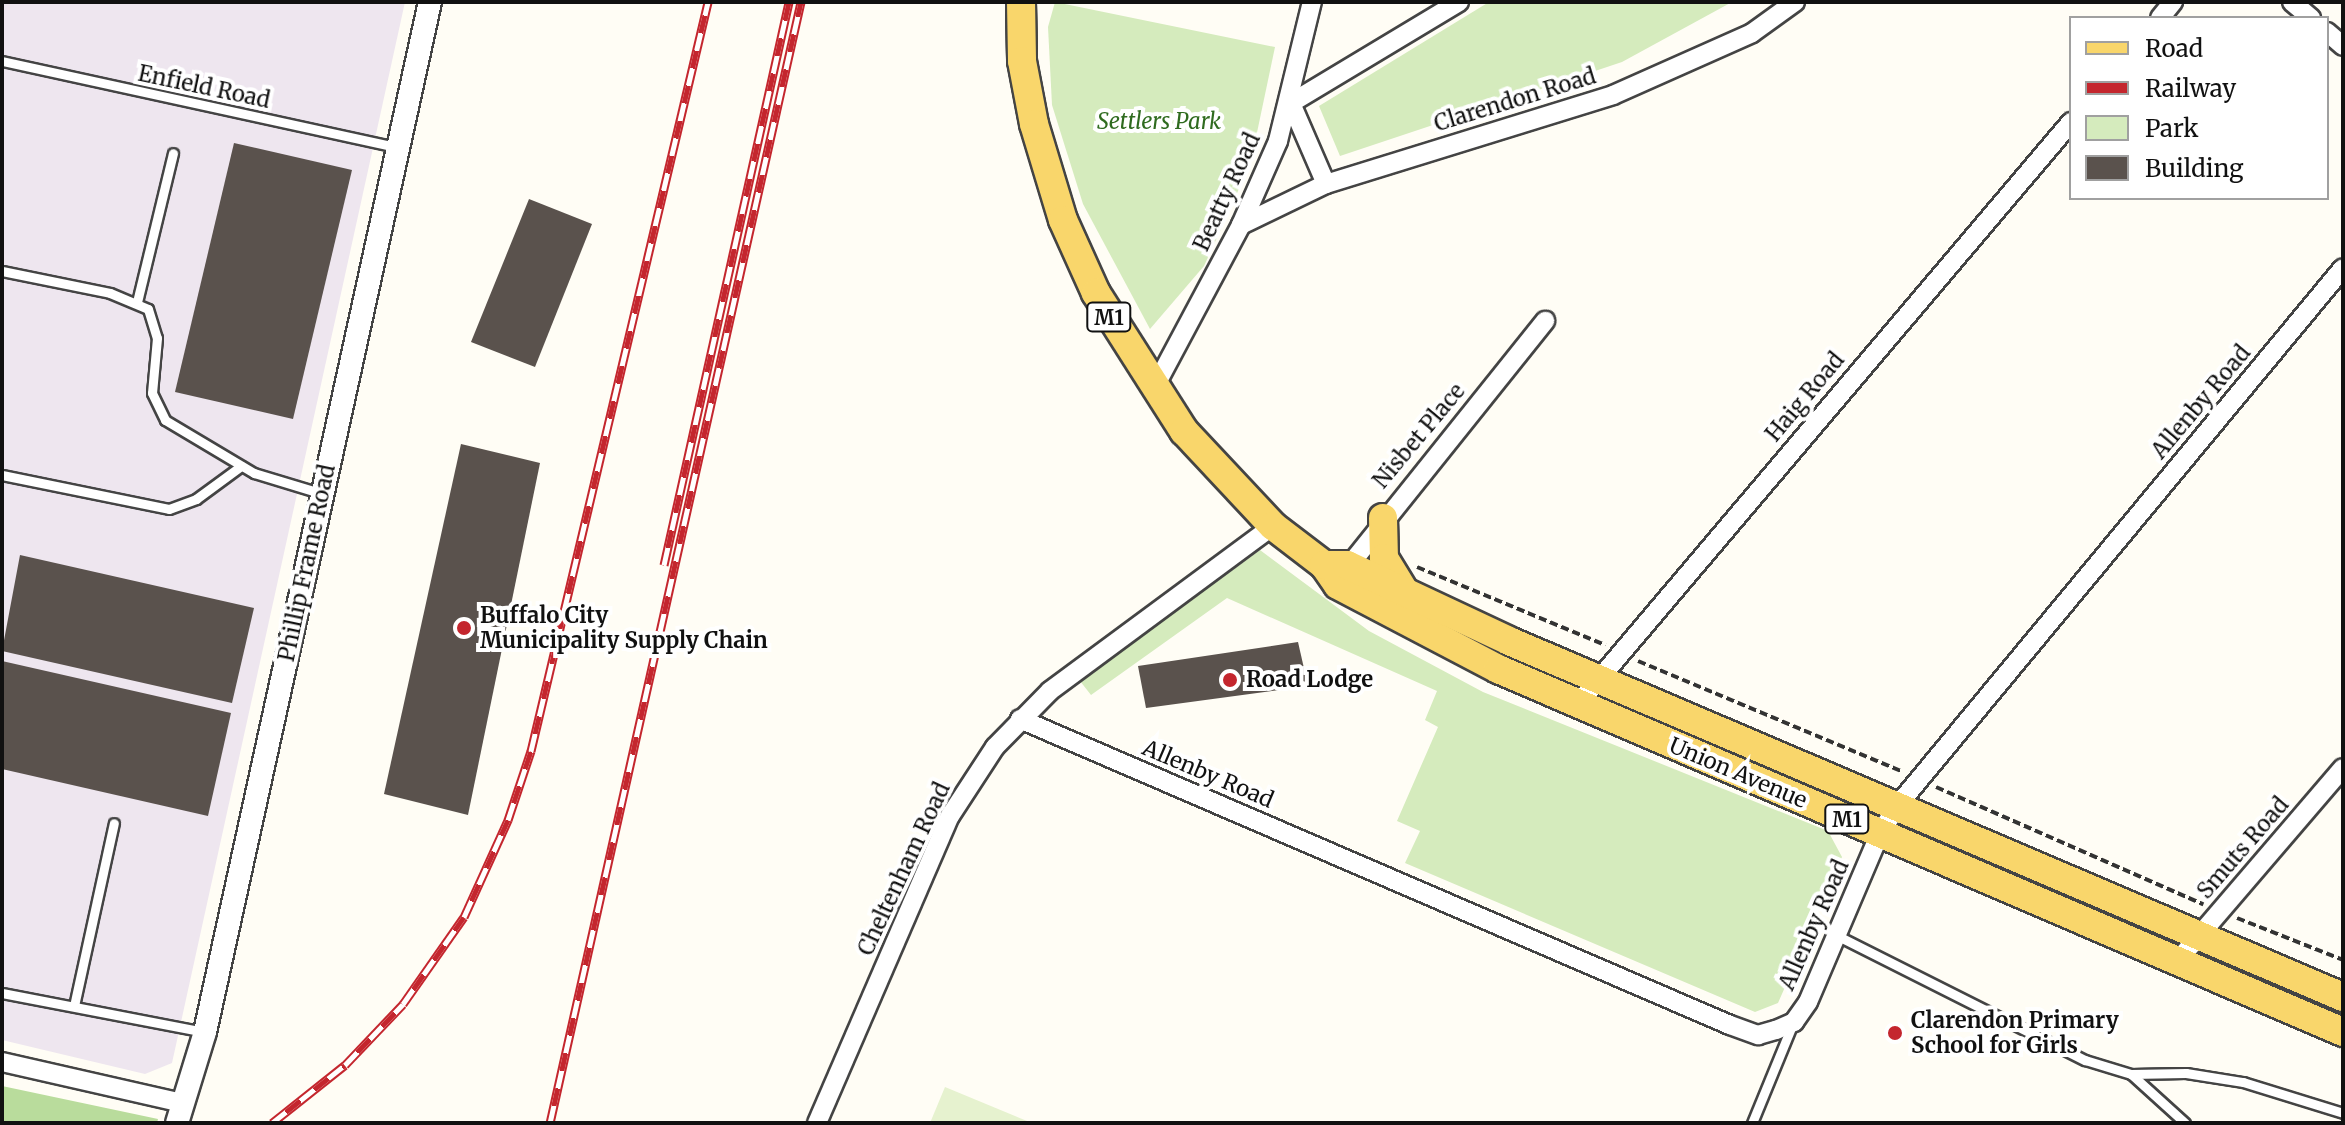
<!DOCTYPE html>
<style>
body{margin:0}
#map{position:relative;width:2345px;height:1125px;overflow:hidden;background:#fffdf5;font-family:Merriweather,serif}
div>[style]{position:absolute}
.industrial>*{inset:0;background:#eee6ef}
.green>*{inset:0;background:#d5ebbd}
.forest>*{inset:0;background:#b9dc9c}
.pitch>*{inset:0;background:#e6f2cf}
.building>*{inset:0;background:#5a524d}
.path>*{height:4px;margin-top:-2px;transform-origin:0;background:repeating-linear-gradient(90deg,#333 0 8px,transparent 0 12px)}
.roads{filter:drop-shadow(2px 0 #444) drop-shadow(-2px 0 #444) drop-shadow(0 2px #444) drop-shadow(0 -2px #444)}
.service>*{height:9px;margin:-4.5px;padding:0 4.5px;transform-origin:4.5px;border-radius:4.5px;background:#fff}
.minor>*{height:18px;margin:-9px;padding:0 9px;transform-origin:9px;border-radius:9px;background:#fff}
.tertiary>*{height:22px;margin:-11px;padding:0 11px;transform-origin:11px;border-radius:11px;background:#fff}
.primary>*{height:28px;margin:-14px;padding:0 14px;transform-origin:14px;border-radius:14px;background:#f9d66b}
.rail>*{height:9px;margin-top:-4.5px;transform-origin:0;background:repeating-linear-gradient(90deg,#fff 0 18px,#c4262e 0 36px);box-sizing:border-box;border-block:2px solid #c4262e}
.dots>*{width:22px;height:22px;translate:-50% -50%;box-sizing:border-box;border:4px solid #fff;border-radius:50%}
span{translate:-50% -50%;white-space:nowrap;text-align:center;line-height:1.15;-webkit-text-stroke:8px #fff;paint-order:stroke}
.shield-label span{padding:2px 6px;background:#fff;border:2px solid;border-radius:6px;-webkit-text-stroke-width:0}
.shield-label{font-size:20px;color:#111;font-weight:700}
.street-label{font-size:22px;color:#111}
.park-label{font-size:22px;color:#2f6b1f;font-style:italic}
.poi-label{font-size:22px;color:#111;font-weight:700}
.left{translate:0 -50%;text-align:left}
.frame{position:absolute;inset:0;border:4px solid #111;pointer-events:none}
.legend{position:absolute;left:2069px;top:16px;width:260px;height:184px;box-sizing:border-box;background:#fff;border:2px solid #a0a0a0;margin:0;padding:10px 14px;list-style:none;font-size:24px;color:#111}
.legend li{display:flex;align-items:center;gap:16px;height:40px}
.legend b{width:40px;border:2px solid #a0a0a0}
</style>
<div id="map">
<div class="industrial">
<div style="clip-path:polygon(2px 2px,405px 2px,172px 1063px,145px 1074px,2px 1040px)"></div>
</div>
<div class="green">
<div style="clip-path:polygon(1055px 2px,1275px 47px,1251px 161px,1227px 216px,1204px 266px,1150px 329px,1083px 204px,1052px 105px,1048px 27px)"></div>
<div style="clip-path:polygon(1489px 2px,1732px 2px,1622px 62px,1340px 156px,1319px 106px)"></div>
<div style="clip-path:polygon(1260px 550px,1369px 631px,1483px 692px,1828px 831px,1842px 857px,1778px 1003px,1755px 1012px,1405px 863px,1420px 831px,1397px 821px,1438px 727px,1425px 720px,1437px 691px,1227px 598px,1091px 695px,1080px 681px)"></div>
</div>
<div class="forest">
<div style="clip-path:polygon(2px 1086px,158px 1119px,157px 1123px,2px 1123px)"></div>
</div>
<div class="pitch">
<div style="clip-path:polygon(945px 1087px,1032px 1123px,930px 1123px)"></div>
</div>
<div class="building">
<div style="clip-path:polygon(234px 143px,352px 170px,293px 419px,175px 392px)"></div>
<div style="clip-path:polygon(529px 199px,592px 224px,535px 367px,471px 342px)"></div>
<div style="clip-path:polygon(461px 444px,540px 463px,468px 815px,384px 794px)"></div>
<div style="clip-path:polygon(20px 555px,254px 608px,232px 703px,2px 651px)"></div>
<div style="clip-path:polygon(1298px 642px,1308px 686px,1146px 708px,1138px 666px)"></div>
<div style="clip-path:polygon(2px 661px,231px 713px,208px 816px,2px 769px)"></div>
</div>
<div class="path">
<div style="left:1417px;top:567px;width:204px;rotate:22.5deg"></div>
<div style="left:1638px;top:661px;width:287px;rotate:22.7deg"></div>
<div style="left:1936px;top:787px;width:292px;rotate:23.7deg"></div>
<div style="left:2237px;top:918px;width:114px;rotate:21.6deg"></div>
</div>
<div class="roads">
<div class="service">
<div style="left:2px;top:61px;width:404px;rotate:12.3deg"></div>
<div style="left:2px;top:271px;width:110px;rotate:11.5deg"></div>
<div style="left:110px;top:293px;width:41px;rotate:22.8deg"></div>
<div style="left:148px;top:309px;width:30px;rotate:73deg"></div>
<div style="left:157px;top:338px;width:55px;rotate:95.2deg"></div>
<div style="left:152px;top:393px;width:30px;rotate:64deg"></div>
<div style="left:165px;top:420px;width:104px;rotate:30.8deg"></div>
<div style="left:254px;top:473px;width:72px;rotate:16.9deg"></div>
<div style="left:137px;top:302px;width:153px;rotate:-76.4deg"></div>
<div style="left:2px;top:475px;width:170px;rotate:11.5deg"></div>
<div style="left:169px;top:509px;width:29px;rotate:-20deg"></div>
<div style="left:196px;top:499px;width:56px;rotate:-36.3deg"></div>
<div style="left:1836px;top:935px;width:279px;rotate:26.7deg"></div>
<div style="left:2085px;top:1060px;width:48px;rotate:16.9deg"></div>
<div style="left:2131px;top:1074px;width:55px;rotate:-1deg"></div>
<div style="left:2186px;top:1073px;width:58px;rotate:9deg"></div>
<div style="left:2243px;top:1082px;width:105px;rotate:17.2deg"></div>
<div style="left:2px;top:993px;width:207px;rotate:10.9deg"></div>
<div style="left:74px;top:1006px;width:187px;rotate:-77.7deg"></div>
<div style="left:2131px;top:1074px;width:73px;rotate:42.2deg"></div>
<div style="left:1752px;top:1123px;width:108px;rotate:-67.7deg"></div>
</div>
<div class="minor">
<div style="left:2292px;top:2px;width:25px;rotate:40deg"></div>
<div style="left:2160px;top:18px;width:21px;rotate:-51deg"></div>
<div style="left:2327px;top:32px;width:21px;rotate:41deg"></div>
<div style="left:1326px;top:184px;width:88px;rotate:-113.4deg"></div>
<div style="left:1291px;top:103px;width:196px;rotate:-31deg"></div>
<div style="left:1241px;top:225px;width:94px;rotate:-25.8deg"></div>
<div style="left:1326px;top:184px;width:300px;rotate:-17.2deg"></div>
<div style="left:1613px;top:95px;width:152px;rotate:-24deg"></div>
<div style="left:1752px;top:33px;width:53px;rotate:-35.8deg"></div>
<div style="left:1153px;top:390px;width:187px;rotate:-61.9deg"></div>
<div style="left:1241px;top:225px;width:92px;rotate:-66.2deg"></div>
<div style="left:1278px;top:141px;width:143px;rotate:-76.3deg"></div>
<div style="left:1344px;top:572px;width:322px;rotate:-51.3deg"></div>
<div style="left:1578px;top:704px;width:763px;rotate:-49.73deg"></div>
<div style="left:1020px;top:719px;width:773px;rotate:23.32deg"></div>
<div style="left:1730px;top:1025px;width:30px;rotate:20deg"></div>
<div style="left:1758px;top:1035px;width:19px;rotate:-16deg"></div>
<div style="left:1776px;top:1030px;width:20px;rotate:-24deg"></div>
<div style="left:1794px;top:1022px;width:24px;rotate:-55deg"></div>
<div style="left:1808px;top:1002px;width:184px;rotate:-66.9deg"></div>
<div style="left:1880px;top:833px;width:33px;rotate:-57deg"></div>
<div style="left:1898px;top:805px;width:697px;rotate:-50.35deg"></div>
<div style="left:2180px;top:958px;width:250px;rotate:-49.4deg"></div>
<div style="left:2px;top:1062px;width:186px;rotate:12.8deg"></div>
<div style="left:817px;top:1123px;width:335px;rotate:-66.6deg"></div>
<div style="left:950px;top:816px;width:82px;rotate:-56.9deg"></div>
<div style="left:995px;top:747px;width:78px;rotate:-45.5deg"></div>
<div style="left:1050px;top:691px;width:277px;rotate:-36.5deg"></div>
</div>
<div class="tertiary">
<div style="left:177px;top:1123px;width:95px;rotate:-72.9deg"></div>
<div style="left:205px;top:1032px;width:1054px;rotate:-77.68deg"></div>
</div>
<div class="primary">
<div style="left:1021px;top:2px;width:59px;rotate:89deg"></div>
<div style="left:1022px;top:61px;width:64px;rotate:79.2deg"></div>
<div style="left:1034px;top:124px;width:100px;rotate:73.2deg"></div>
<div style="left:1063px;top:220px;width:80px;rotate:65.7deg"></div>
<div style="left:1096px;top:293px;width:164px;rotate:57.5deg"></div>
<div style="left:1184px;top:431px;width:130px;rotate:46.9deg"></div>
<div style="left:1273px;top:526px;width:64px;rotate:37.4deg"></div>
<div style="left:1324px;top:565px;width:24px;rotate:55deg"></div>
<div style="left:1338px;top:585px;width:181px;rotate:27.7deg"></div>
<div style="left:1498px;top:669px;width:920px;rotate:23.25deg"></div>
<div style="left:1383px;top:518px;width:40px;rotate:88.6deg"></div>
<div style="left:1384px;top:558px;width:42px;rotate:58.6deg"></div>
<div style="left:1324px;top:565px;width:23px"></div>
<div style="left:1347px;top:565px;width:179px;rotate:25.1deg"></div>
<div style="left:1509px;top:641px;width:907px;rotate:23.12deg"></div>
</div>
</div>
<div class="rail">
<div style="left:664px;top:565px;width:577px;rotate:-77.48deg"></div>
<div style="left:272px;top:1123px;width:93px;rotate:-38.5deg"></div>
<div style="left:345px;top:1065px;width:84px;rotate:-46.4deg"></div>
<div style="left:403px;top:1004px;width:106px;rotate:-55deg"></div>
<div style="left:464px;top:917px;width:107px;rotate:-65.6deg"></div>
<div style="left:508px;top:820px;width:73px;rotate:-71.6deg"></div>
<div style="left:531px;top:751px;width:770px;rotate:-76.7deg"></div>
<div style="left:550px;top:1123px;width:1149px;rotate:-77.38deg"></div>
</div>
<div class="dots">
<div style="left:464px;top:628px;background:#c4262e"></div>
<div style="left:1230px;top:680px;background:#c4262e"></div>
<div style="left:1895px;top:1033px;background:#c4262e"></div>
</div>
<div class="shield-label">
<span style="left:1109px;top:317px">M1</span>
<span style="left:1847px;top:819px">M1</span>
</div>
<div class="street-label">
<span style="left:204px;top:87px;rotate:12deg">Enfield Road</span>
<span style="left:1515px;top:100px;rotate:-17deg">Clarendon Road</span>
<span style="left:1227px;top:192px;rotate:-65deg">Beatty Road</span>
<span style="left:1805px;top:397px;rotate:-50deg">Haig Road</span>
<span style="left:2201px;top:402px;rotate:-50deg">Allenby Road</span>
<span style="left:1419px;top:436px;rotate:-50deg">Nisbet Place</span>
<span style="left:307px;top:563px;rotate:-78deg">Phillip Frame Road</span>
<span style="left:1738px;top:773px;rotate:23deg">Union Avenue</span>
<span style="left:1208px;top:774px;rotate:23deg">Allenby Road</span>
<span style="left:2243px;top:848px;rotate:-49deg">Smuts Road</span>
<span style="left:904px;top:869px;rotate:-65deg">Cheltenham Road</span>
<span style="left:1814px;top:925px;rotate:-66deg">Allenby Road</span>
</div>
<div class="park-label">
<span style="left:1159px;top:122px">Settlers Park</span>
</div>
<div class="poi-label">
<span class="left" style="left:480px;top:628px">Buffalo City<br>Municipality Supply Chain</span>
<span class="left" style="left:1246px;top:680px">Road Lodge</span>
<span class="left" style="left:1911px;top:1033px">Clarendon Primary<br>School for Girls</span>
</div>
<div class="frame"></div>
<ul class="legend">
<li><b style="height:10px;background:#f9d66b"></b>Road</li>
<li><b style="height:10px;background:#c4262e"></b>Railway</li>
<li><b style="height:22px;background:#d5ebbd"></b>Park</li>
<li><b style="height:22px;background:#5a524d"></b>Building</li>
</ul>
</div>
